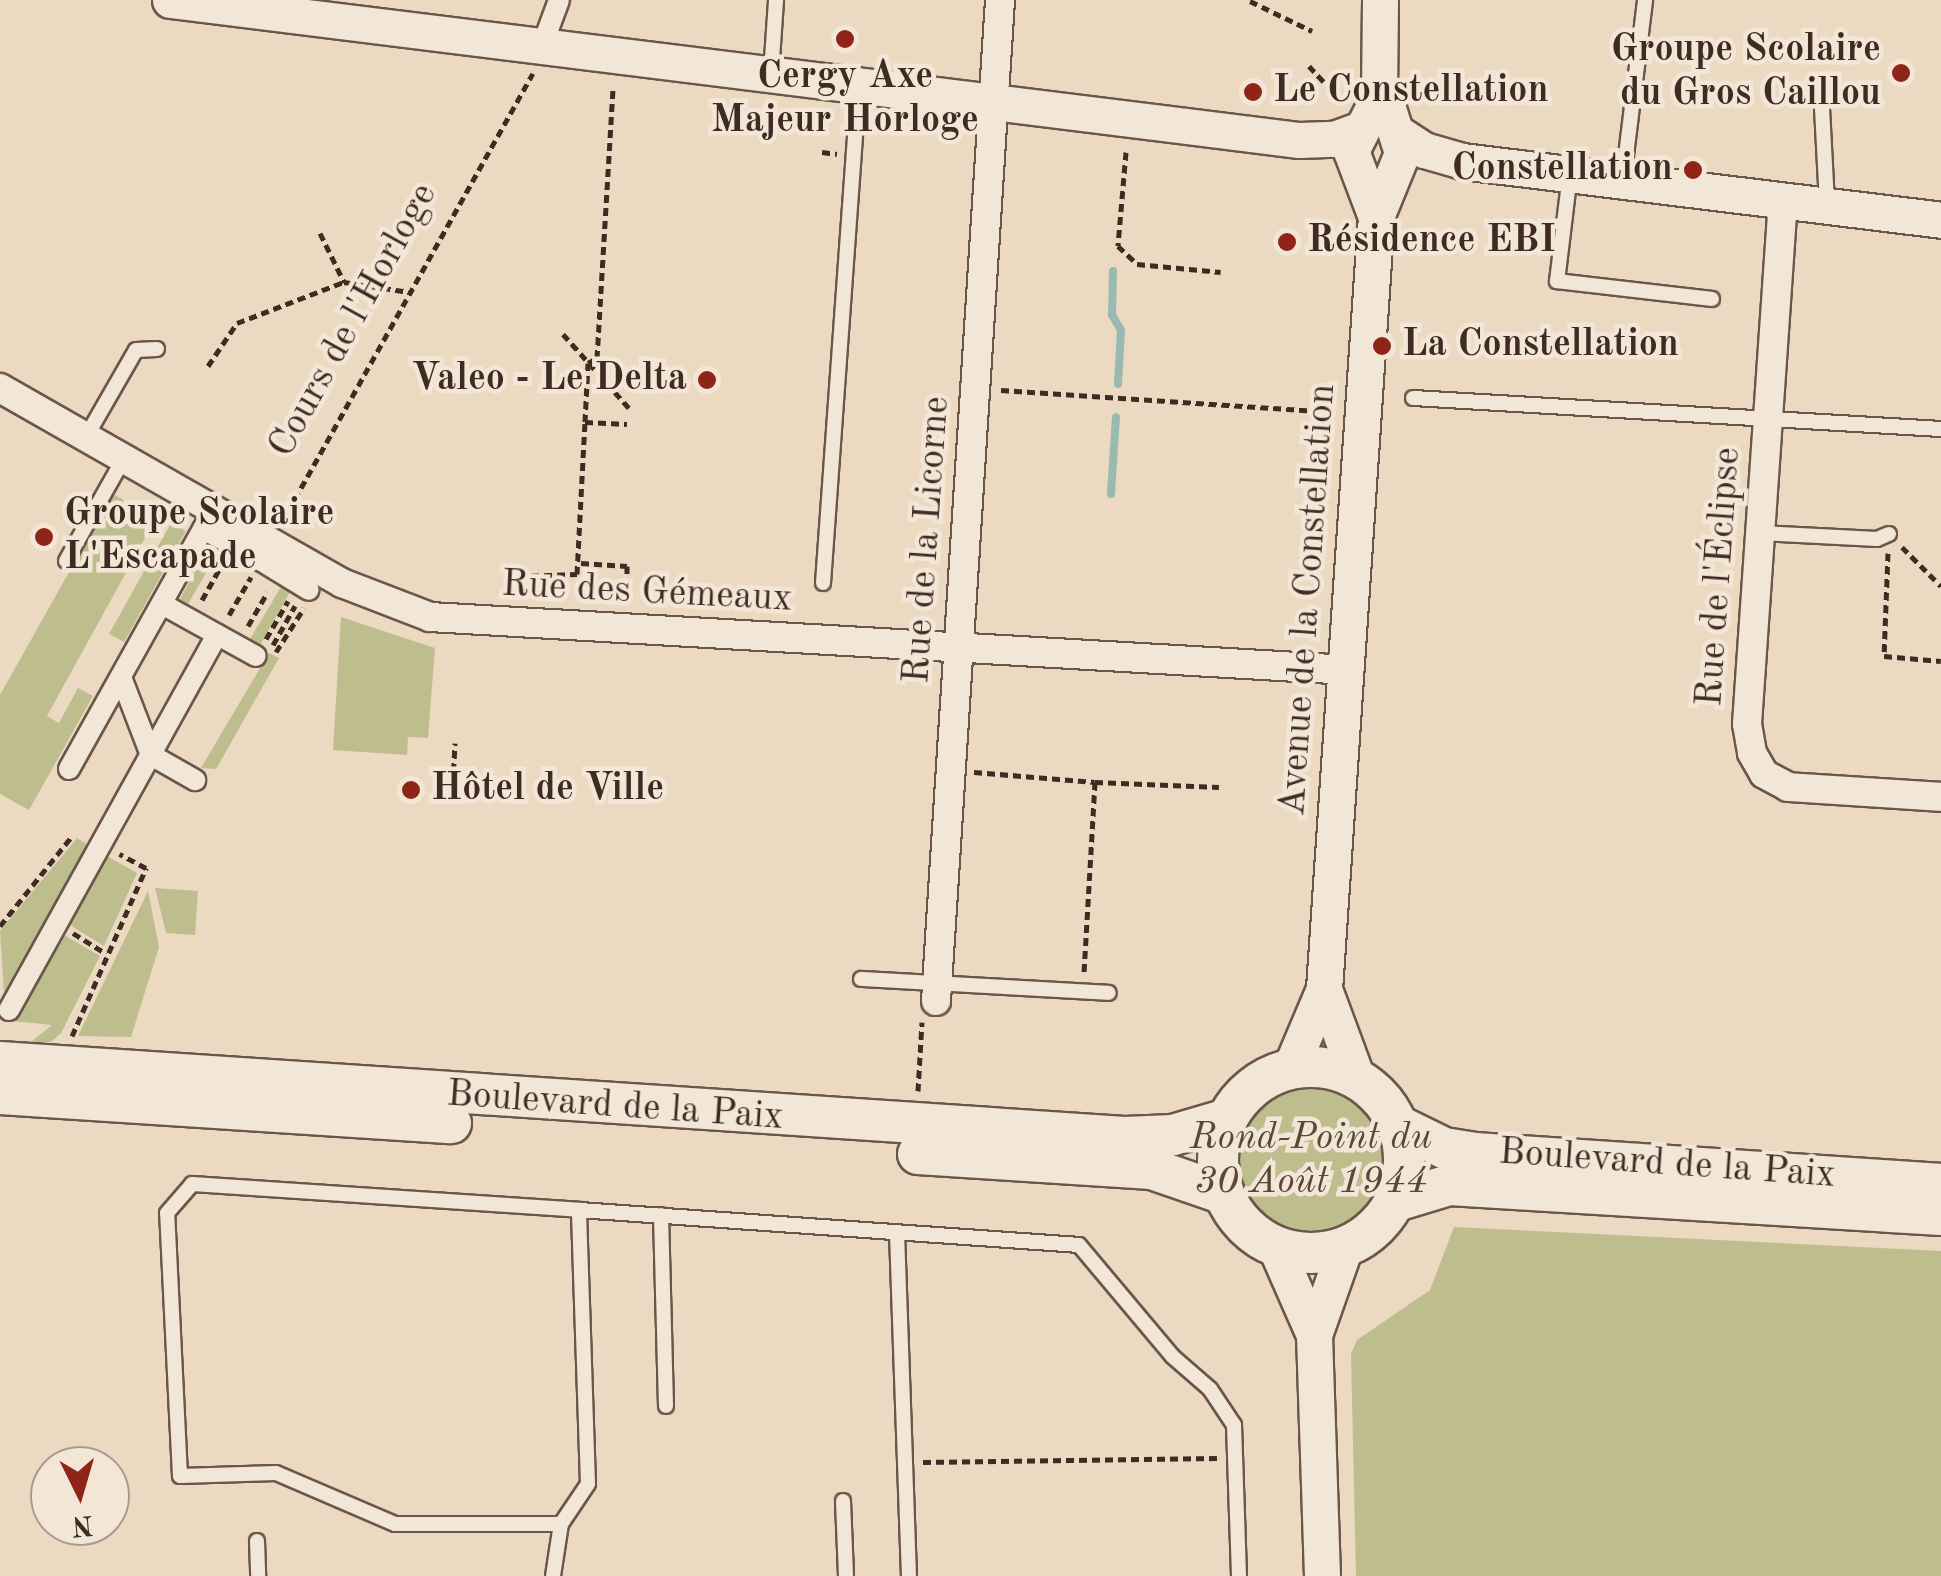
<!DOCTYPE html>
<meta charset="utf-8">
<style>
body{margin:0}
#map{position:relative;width:1941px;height:1576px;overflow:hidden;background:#ebd9c1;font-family:"Old Standard TT",serif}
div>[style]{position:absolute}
.green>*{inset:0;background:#bebd8e}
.round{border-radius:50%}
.stream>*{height:8px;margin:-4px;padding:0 4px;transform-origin:4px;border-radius:4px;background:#98bab0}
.path>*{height:5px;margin-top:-2.5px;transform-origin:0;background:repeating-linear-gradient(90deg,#402b23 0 8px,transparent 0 13px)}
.roads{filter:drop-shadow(2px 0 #6b564a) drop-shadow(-2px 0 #6b564a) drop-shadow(0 2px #6b564a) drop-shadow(0 -2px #6b564a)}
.service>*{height:14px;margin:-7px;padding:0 7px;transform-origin:7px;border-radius:7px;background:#f2e6d7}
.pedestrian>*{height:20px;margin:-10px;padding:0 10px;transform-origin:10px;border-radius:10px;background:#f2e6d7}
.minor>*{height:28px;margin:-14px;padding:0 14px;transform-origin:14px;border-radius:14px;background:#f2e6d7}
.tertiary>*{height:35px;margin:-17.5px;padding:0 17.5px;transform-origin:17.5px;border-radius:17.5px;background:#f2e6d7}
.secondary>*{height:40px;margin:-20px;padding:0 20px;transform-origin:20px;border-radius:20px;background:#f2e6d7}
.secondary>.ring{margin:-20px;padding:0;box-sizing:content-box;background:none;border:40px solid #f2e6d7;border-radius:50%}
.dots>*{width:28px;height:28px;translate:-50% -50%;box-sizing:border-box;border:5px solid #f2e6d7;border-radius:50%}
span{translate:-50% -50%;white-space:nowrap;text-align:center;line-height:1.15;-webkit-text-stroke:9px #f2e6d7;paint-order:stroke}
.poi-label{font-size:38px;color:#402b23;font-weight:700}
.right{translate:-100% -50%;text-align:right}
.left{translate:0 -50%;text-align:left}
.street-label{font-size:38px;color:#402b23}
.park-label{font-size:38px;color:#594838;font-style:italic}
.north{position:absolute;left:30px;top:1446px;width:100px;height:100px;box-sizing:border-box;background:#f2e6d7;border:2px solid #ab9b8f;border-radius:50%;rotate:175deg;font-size:28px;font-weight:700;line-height:40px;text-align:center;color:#402b23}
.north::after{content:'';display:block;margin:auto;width:35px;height:45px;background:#8f2418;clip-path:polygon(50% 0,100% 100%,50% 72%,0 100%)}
</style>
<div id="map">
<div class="green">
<div style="clip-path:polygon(113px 494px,156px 518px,47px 716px,59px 723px,78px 688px,93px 696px,29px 810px,0 794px,0 695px)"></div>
<div style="clip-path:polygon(171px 523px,186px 531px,124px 642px,109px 634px)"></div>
<div style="clip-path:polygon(210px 544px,219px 550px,187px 606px,179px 601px)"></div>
<div style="clip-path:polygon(282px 585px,291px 590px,259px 647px,249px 641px)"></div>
<div style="clip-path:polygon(341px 617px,435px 648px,428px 738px,408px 737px,407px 755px,333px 750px)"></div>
<div style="clip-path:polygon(269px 653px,279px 658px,216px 769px,201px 768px)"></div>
<div style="clip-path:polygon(77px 838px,93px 848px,4px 993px,0 931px)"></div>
<div style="clip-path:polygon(107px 856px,137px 873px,104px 946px,70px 925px)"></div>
<div style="clip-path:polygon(155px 888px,198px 891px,195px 935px,166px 933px)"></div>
<div style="clip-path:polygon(148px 891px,159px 947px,131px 1037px,78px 1036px)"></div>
<div style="clip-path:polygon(64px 935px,100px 956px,61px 1033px,51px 1042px,31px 1042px,52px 1025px,13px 1021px)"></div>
<div class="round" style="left:1232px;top:1081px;width:158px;height:158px"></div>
<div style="clip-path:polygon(1454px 1227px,1941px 1251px,1941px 1576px,1356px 1576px,1351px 1354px,1357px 1340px,1430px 1290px)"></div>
</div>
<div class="stream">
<div style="left:1113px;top:271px;width:44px;rotate:91.3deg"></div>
<div style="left:1112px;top:315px;width:17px;rotate:59deg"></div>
<div style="left:1121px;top:330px;width:54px;rotate:93.2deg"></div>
<div style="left:1111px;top:494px;width:77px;rotate:-86.3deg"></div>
</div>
<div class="path">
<div style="left:1250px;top:1px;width:69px;rotate:25.8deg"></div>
<div style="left:1309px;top:66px;width:33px;rotate:47deg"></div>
<div style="left:822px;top:152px;width:15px;rotate:8deg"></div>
<div style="left:1126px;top:152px;width:94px;rotate:94.9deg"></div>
<div style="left:1118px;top:246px;width:26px;rotate:43deg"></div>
<div style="left:1137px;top:264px;width:84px;rotate:5.4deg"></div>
<div style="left:320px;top:233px;width:55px;rotate:63.9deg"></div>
<div style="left:563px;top:334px;width:99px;rotate:48.3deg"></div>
<div style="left:208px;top:366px;width:52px;rotate:-56deg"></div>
<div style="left:237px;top:323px;width:115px;rotate:-21deg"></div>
<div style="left:344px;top:282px;width:66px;rotate:8.7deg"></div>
<div style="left:1001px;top:390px;width:320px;rotate:3.8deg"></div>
<div style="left:585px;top:422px;width:59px;rotate:-87.1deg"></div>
<div style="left:588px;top:363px;width:10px;rotate:-29deg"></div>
<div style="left:597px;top:358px;width:272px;rotate:-86.6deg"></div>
<div style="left:282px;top:522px;width:514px;rotate:-60.79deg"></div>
<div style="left:1902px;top:547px;width:55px;rotate:45deg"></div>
<div style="left:1888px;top:553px;width:103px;rotate:92.2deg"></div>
<div style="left:1884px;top:656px;width:57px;rotate:5deg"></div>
<div style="left:581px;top:563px;width:46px;rotate:3.7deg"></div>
<div style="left:627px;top:566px;width:16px;rotate:90deg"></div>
<div style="left:517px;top:596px;width:20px;rotate:-87deg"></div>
<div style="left:518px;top:576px;width:59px;rotate:-1.9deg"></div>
<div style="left:577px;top:574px;width:152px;rotate:-87deg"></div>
<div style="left:585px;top:422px;width:42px;rotate:2.7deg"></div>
<div style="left:202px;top:600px;width:45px;rotate:-60.6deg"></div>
<div style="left:229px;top:615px;width:44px;rotate:-59.9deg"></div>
<div style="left:248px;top:626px;width:39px;rotate:-60deg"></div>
<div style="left:266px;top:639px;width:44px;rotate:-59.9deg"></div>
<div style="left:273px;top:645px;width:45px;rotate:-60.6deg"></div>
<div style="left:276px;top:652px;width:52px;rotate:-57.5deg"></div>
<div style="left:974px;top:772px;width:121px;rotate:4.7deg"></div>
<div style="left:1095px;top:782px;width:192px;rotate:93.3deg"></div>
<div style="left:1095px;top:782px;width:124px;rotate:2.3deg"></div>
<div style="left:453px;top:784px;width:41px;rotate:-87.2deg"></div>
<div style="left:0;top:926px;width:115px;rotate:-51.3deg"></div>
<div style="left:73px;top:933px;width:39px;rotate:32deg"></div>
<div style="left:72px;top:1036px;width:184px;rotate:-66.2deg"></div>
<div style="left:146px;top:868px;width:30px;rotate:-152deg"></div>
<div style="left:918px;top:1091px;width:69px;rotate:-86.7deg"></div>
<div style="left:923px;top:1462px;width:294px;rotate:-0.8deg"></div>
</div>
<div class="roads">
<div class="service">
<div style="left:771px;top:74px;width:74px;rotate:-86.1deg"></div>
<div style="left:1821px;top:89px;width:116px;rotate:87deg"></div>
<div style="left:1570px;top:174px;width:108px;rotate:96.9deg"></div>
<div style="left:1557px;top:281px;width:156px;rotate:6.6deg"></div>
<div style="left:1623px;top:180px;width:181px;rotate:-83deg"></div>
<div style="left:1413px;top:398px;width:529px;rotate:3.36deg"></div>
<div style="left:86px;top:437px;width:100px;rotate:-60.1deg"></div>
<div style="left:136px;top:350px;width:21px;rotate:-3deg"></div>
<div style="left:1760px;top:533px;width:117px;rotate:2.9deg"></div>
<div style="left:1877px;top:539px;width:13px;rotate:-23deg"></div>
<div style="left:66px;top:561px;width:118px;rotate:-60.6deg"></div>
<div style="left:823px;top:583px;width:498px;rotate:-85.9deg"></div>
<div style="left:861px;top:979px;width:248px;rotate:3.2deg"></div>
<div style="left:661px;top:1215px;width:191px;rotate:88.5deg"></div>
<div style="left:897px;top:1233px;width:343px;rotate:88deg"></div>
<div style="left:843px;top:1501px;width:75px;rotate:87.7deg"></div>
<div style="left:561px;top:1524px;width:166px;rotate:180deg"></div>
<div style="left:395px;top:1524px;width:129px;rotate:-156.8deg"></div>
<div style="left:276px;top:1473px;width:96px;rotate:178.2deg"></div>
<div style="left:180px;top:1476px;width:263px;rotate:-92.8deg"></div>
<div style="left:167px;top:1213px;width:38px;rotate:-49deg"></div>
<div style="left:192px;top:1184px;width:388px;rotate:3.8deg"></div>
<div style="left:257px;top:1541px;width:35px;rotate:88deg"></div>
<div style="left:553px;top:1576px;width:53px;rotate:-81.3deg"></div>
<div style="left:561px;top:1524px;width:48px;rotate:-56deg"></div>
<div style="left:588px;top:1484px;width:274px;rotate:-91.9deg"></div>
<div style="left:579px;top:1210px;width:501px;rotate:4deg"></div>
<div style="left:1079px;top:1245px;width:145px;rotate:50deg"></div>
<div style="left:1172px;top:1356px;width:50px;rotate:41deg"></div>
<div style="left:1210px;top:1389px;width:43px;rotate:56.3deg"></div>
<div style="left:1234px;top:1425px;width:151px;rotate:88.1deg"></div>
</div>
<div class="pedestrian">
<div style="left:542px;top:46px;width:49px;rotate:-69.7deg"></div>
<div style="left:203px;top:529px;width:65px;rotate:28.5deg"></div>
<div style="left:271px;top:542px;width:21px;rotate:121deg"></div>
<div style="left:260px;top:560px;width:57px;rotate:31.5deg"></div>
<div style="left:162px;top:604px;width:107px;rotate:29deg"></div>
<div style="left:121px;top:677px;width:84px;rotate:69deg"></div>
<div style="left:151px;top:755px;width:51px;rotate:29.6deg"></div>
<div style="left:69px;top:769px;width:297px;rotate:-60.8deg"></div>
<div style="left:9px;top:1010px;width:429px;rotate:-61deg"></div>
</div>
<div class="minor">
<div style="left:1783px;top:200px;width:525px;rotate:93.93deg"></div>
<div style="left:1747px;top:724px;width:29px;rotate:80deg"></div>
<div style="left:1752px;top:753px;width:24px;rotate:60deg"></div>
<div style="left:1764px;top:774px;width:27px;rotate:28deg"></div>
<div style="left:1788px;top:787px;width:153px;rotate:3.7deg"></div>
<div style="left:0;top:388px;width:394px;rotate:29.7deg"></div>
<div style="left:342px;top:583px;width:94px;rotate:21.1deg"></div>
<div style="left:430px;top:617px;width:920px;rotate:3.3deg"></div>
<div style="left:936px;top:1001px;width:1003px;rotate:-86.34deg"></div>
</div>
<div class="tertiary">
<div style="left:170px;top:0;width:1138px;rotate:7.07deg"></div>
<div style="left:1299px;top:140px;width:35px;rotate:-2deg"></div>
<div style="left:1334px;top:139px;width:27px;rotate:-20deg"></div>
<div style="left:1396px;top:132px;width:33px;rotate:33deg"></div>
<div style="left:1424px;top:150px;width:40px;rotate:16deg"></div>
<div style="left:1462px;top:161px;width:483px;rotate:7deg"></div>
<div style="left:1376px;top:217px;width:71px;rotate:-110.7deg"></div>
<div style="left:1351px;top:151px;width:62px;rotate:-63deg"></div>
<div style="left:1379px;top:96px;width:96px;rotate:-89.4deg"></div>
<div style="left:1324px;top:989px;width:95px;rotate:69.7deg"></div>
<div style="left:1290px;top:1069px;width:87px;rotate:-67deg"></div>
<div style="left:1324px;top:989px;width:774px;rotate:-86.15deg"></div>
<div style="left:1376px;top:217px;width:69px;rotate:-67.9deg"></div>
<div style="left:1402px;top:153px;width:70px;rotate:-107.4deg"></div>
<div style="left:1275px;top:1246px;width:97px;rotate:66.3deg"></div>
<div style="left:1322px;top:1576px;width:241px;rotate:-91.9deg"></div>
<div style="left:1314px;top:1335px;width:93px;rotate:-70.6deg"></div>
</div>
<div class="secondary">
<div style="left:0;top:1062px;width:1127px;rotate:3.81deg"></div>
<div style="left:1125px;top:1137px;width:48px;rotate:-2.4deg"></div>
<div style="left:1173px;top:1135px;width:56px;rotate:-16.5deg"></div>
<div class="ring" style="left:1218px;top:1067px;width:146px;height:146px"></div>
<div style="left:0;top:1094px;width:452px;rotate:3.7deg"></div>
<div style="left:1399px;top:1126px;width:50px;rotate:26.1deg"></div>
<div style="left:1444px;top:1148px;width:32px;rotate:9deg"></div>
<div style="left:1476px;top:1153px;width:466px;rotate:3.8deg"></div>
<div style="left:918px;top:1154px;width:234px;rotate:3.7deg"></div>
<div style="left:1152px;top:1169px;width:76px;rotate:19.1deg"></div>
<div style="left:1396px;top:1201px;width:55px;rotate:-16.8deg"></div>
<div style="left:1449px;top:1185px;width:493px;rotate:3.5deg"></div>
</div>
</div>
<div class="dots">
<div style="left:845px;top:39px;background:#8f2418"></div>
<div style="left:1901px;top:73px;background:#8f2418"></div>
<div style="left:1253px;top:92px;background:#8f2418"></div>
<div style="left:1693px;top:170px;background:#8f2418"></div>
<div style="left:1287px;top:242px;background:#8f2418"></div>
<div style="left:1382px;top:346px;background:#8f2418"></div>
<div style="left:707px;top:380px;background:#8f2418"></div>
<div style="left:44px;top:537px;background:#8f2418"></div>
<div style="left:411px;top:790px;background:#8f2418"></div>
</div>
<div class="poi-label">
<span class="right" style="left:1881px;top:73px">Groupe Scolaire<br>du Gros Caillou</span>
<span style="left:845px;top:100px">Cergy Axe<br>Majeur Horloge</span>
<span class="left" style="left:1273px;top:92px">Le Constellation</span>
<span class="right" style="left:1673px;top:170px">Constellation</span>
<span class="left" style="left:1307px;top:242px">Résidence EBI</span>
<span class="left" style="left:1402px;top:346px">La Constellation</span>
<span class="right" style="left:687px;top:380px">Valeo - Le Delta</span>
<span class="left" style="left:64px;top:537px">Groupe Scolaire<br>L'Escapade</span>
<span class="left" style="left:431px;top:790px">Hôtel de Ville</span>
</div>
<div class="street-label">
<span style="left:354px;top:321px;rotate:-61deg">Cours de l'Horloge</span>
<span style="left:928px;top:540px;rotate:-86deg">Rue de la Licorne</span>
<span style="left:1720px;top:577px;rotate:-86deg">Rue de l'Éclipse</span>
<span style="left:647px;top:593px;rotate:3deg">Rue des Gémeaux</span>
<span style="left:1309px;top:600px;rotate:-86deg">Avenue de la Constellation</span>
<span style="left:615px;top:1107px;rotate:4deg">Boulevard de la Paix</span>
<span style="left:1667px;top:1165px;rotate:4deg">Boulevard de la Paix</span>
</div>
<div class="park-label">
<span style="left:1311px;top:1161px">Rond-Point du<br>30 Août 1944</span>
</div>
<div class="north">N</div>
</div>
